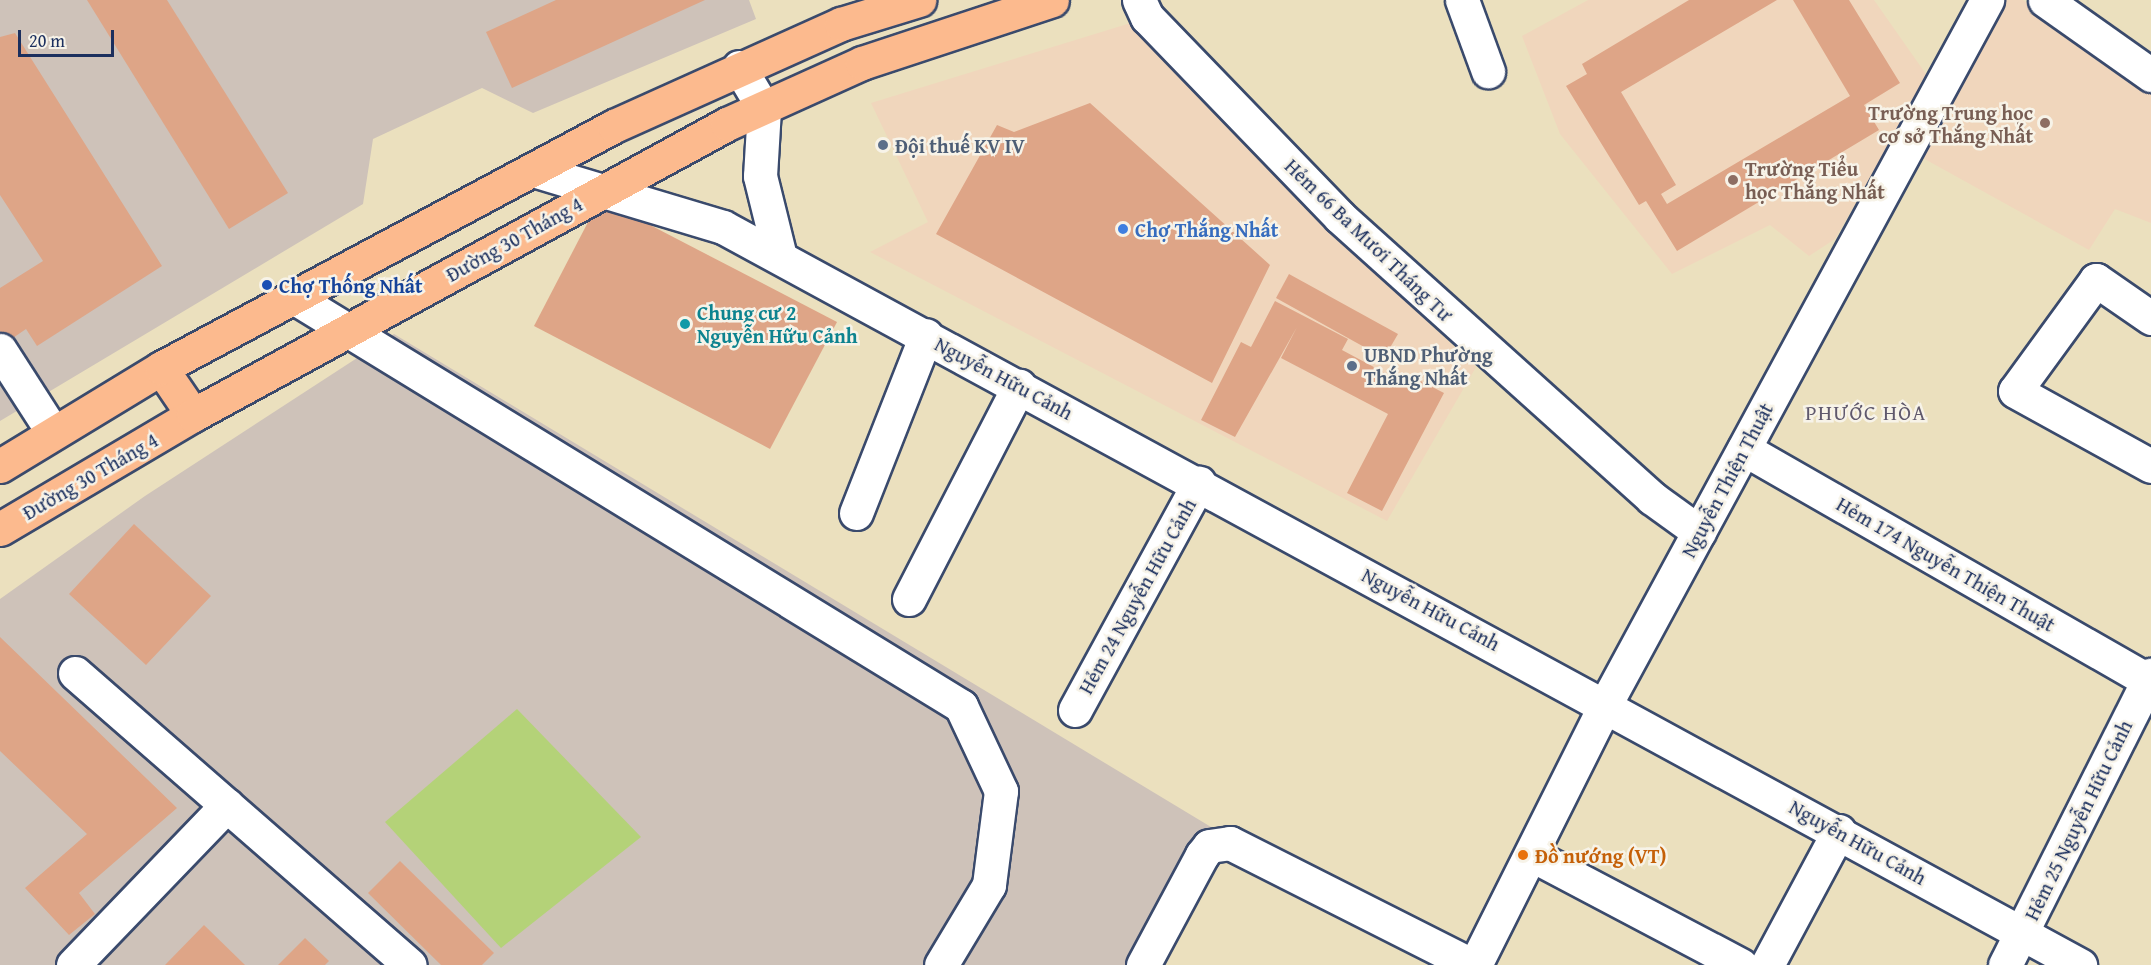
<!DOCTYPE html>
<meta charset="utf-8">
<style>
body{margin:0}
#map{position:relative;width:2151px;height:965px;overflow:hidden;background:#ebe0be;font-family:"Gentium Book Plus",serif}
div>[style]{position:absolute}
.built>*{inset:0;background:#f0d6bc}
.industrial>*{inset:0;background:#cec2b9}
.green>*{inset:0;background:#b4d278}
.building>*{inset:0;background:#dea587}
.roads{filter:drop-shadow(2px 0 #3a4a6c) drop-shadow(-2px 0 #3a4a6c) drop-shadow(0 2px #3a4a6c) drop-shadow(0 -2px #3a4a6c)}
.minor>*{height:33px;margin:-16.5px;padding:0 16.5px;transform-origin:16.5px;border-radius:16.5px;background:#fff}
.major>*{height:33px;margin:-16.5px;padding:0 16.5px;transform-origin:16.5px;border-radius:16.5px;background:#fcba8e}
.dots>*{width:16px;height:16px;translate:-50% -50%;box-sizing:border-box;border:3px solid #f7f3e8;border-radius:50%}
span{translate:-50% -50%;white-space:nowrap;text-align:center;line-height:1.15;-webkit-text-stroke:5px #f7f3e8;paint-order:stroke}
.education-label{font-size:20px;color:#785e54;font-weight:700}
.right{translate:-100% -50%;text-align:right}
.left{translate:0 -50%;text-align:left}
.service-label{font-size:20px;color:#4e5e75;font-weight:700}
.shop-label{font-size:20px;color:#366cbe;font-weight:700}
.street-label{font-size:20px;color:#1b2f5e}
.transit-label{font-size:20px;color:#164399;font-weight:700}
.culture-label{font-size:20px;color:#0d838f;font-weight:700}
.food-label{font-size:20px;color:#c56008;font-weight:700}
.neighbourhood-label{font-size:21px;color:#5f586c;letter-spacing:1.5px}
.scale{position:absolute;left:18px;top:30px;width:96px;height:27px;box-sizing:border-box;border:3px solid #1b2f5e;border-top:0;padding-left:8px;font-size:18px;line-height:21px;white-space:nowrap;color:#1b2f5e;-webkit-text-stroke:4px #f7f3e8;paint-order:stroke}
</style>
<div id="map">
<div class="built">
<div style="clip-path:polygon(1588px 0,1874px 0,1928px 77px,1835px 239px,1809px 256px,1770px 225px,1672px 274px,1560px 134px,1522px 36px)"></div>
<div style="clip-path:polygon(2004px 0,2023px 0,2151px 88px,2151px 223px,2115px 209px,2089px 250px,1921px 157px)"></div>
<div style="clip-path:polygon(1134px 22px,1335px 235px,1476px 367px,1387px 521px,870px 252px,928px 222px,871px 103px)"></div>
</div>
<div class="industrial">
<div style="clip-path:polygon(0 0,749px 0,756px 19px,533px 113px,482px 88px,373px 139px,363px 204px,0 421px)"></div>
<div style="clip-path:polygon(394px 334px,1216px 830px,1157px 965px,0 965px,0 599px,145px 496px)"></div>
</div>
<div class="green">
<div style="clip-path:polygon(517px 709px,641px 837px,501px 948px,385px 822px)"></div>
</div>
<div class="building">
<div style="clip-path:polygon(87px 0,167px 0,288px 193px,229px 229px)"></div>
<div style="clip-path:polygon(556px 0,705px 0,512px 88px,486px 32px)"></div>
<div style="clip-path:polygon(1689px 0,1777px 0,1621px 92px,1676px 185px,1661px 194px,1667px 204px,1850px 96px,1793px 0,1849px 0,1900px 83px,1864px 105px,1879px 130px,1677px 251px,1646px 201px,1639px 205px,1566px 86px,1587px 74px,1582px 64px)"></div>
<div style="clip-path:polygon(15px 33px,162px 266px,37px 346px,26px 329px,7px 342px,0 331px,0 288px,43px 261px,0 195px,0 37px)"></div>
<div style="clip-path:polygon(1090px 103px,1270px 265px,1212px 383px,936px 234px,997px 125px,1014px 132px)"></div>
<div style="clip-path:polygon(600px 199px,837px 322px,770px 449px,534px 326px)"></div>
<div style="clip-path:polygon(1289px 274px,1398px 334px,1384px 358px,1276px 298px)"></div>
<div style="clip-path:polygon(1275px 301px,1348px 339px,1342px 350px,1400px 381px,1405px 373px,1444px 393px,1382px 511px,1347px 493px,1388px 414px,1281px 358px,1297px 327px,1235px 437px,1201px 420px,1241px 342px,1251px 347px)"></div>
<div style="clip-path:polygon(134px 524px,211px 596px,146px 665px,69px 594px)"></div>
<div style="clip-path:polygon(0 637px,177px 808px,79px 893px,95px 914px,69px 935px,25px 888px,87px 834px,0 751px)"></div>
<div style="clip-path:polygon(400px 861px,494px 953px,482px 965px,441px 965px,368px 893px)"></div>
<div style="clip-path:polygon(204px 925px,245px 965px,165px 965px)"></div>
<div style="clip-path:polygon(305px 938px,329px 961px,325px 965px,278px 965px)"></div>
</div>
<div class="roads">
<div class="minor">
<div style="left:1139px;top:0;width:19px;rotate:65deg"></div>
<div style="left:1147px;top:17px;width:278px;rotate:46deg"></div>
<div style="left:1340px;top:217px;width:420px;rotate:42deg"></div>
<div style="left:1652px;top:498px;width:58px;rotate:35.9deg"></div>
<div style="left:1462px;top:0;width:76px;rotate:69.9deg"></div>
<div style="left:2045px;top:0;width:130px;rotate:35.3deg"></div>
<div style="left:739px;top:67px;width:49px;rotate:59.2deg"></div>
<div style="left:764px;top:109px;width:67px;rotate:93.4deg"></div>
<div style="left:760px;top:176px;width:83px;rotate:76.1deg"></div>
<div style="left:533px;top:170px;width:198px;rotate:16.7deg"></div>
<div style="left:723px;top:227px;width:1545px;rotate:28.54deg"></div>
<div style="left:295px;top:298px;width:781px;rotate:31.49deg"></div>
<div style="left:961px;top:706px;width:94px;rotate:64.8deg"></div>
<div style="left:1001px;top:791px;width:95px;rotate:97.3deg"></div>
<div style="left:989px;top:885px;width:93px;rotate:121deg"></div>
<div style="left:2151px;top:318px;width:67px;rotate:-145.4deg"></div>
<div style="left:2096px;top:280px;width:137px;rotate:126.1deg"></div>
<div style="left:2015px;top:391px;width:155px;rotate:28.9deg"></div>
<div style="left:0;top:350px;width:96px;rotate:57.3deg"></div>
<div style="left:1744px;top:449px;width:465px;rotate:29.8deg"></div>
<div style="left:856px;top:513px;width:191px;rotate:-68.5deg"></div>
<div style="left:909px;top:599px;width:240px;rotate:-62.7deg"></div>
<div style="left:75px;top:673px;width:444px;rotate:41.1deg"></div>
<div style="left:1075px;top:710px;width:259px;rotate:-61.4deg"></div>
<div style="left:1532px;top:855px;width:236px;rotate:27.8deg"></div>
<div style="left:73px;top:965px;width:222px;rotate:-46.1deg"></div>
<div style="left:1143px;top:965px;width:125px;rotate:-61.8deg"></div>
<div style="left:1202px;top:855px;width:11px;rotate:-52deg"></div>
<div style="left:1209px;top:846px;width:21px;rotate:-8deg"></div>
<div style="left:1230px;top:843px;width:271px;rotate:26.8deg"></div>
<div style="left:1475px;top:965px;width:293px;rotate:-63.4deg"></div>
<div style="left:1606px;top:703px;width:800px;rotate:-61.54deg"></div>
<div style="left:1767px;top:965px;width:152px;rotate:-61.8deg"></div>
<div style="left:2005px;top:965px;width:325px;rotate:-63.3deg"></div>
</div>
<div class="major">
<div style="left:161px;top:368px;width:57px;rotate:55.8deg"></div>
<div style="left:0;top:466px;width:188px;rotate:-31.3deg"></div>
<div style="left:161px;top:368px;width:514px;rotate:-28.11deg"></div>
<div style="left:614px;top:126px;width:249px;rotate:-24.2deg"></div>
<div style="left:841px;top:24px;width:82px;rotate:-17.1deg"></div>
<div style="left:0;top:529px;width:224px;rotate:-30.6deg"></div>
<div style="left:193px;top:415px;width:608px;rotate:-28.59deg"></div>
<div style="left:727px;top:124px;width:148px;rotate:-24.3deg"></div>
<div style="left:862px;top:63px;width:200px;rotate:-18.3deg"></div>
</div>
</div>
<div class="dots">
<div style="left:2045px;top:123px;background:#8d6e63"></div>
<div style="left:883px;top:145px;background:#5c6f8a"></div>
<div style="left:1733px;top:180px;background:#8d6e63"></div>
<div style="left:1123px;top:229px;background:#3f7fe0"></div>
<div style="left:267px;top:285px;background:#1a4fb4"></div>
<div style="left:685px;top:324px;background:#0f9aa8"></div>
<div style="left:1352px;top:366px;background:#5c6f8a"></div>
<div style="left:1523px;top:855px;background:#e8710a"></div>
</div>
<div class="education-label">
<span class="right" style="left:2033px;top:124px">Trường Trung học<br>cơ sở Thắng Nhất</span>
<span class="left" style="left:1745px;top:180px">Trường Tiểu<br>học Thắng Nhất</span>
</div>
<div class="service-label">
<span class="left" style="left:895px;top:145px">Đội thuế KV IV</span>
<span class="left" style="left:1364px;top:366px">UBND Phường<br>Thắng Nhất</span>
</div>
<div class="shop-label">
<span class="left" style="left:1135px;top:229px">Chợ Thắng Nhất</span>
</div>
<div class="street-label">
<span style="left:514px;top:239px;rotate:-29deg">Đường 30 Tháng 4</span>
<span style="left:1369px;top:240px;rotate:44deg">Hẻm 66 Ba Mươi Tháng Tư</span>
<span style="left:1004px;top:378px;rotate:28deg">Nguyễn Hữu Cảnh</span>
<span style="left:90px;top:476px;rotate:-30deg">Đường 30 Tháng 4</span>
<span style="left:1727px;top:480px;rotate:-62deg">Nguyễn Thiện Thuật</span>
<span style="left:1946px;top:564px;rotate:30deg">Hẻm 174 Nguyễn Thiện Thuật</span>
<span style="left:1137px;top:596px;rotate:-61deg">Hẻm 24 Nguyễn Hữu Cảnh</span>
<span style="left:1431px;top:609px;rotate:28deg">Nguyễn Hữu Cảnh</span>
<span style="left:2078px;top:820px;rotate:-64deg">Hẻm 25 Nguyễn Hữu Cảnh</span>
<span style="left:1858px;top:842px;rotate:29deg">Nguyễn Hữu Cảnh</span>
</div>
<div class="transit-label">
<span class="left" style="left:279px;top:285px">Chợ Thống Nhất</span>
</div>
<div class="culture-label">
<span class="left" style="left:697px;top:324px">Chung cư 2<br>Nguyễn Hữu Cảnh</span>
</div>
<div class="food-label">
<span class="left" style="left:1535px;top:855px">Đồ nướng (VT)</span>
</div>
<div class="neighbourhood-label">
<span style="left:1866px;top:413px">PHƯỚC HÒA</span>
</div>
<div class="scale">20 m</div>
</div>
